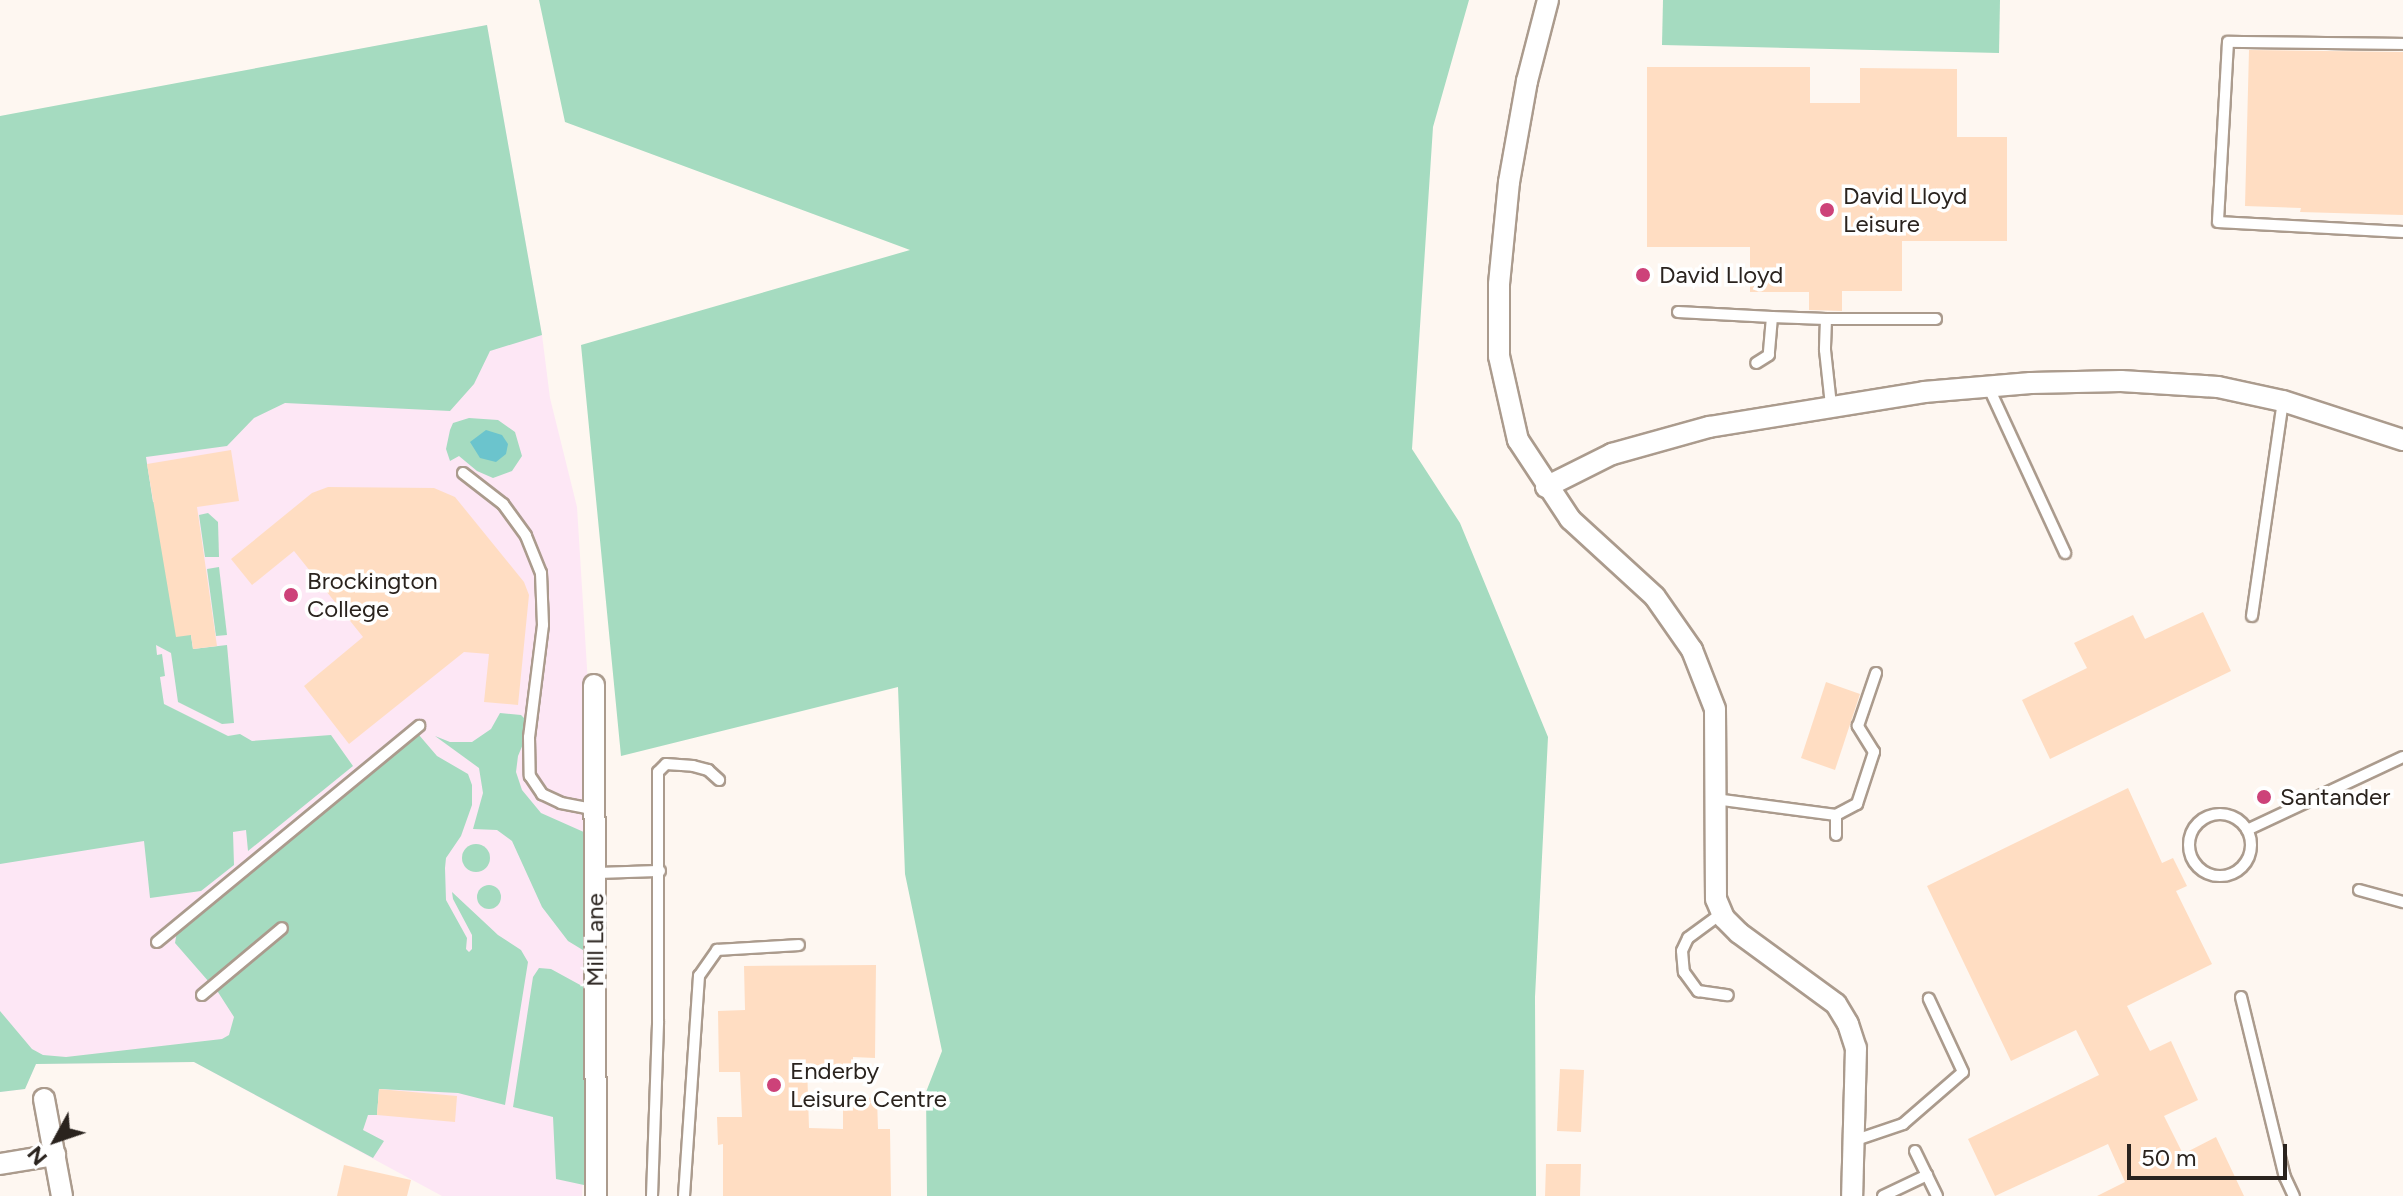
<!DOCTYPE html>
<style>
body{margin:0}
#map{position:relative;width:2403px;height:1196px;overflow:hidden;background:#fef7f1;font-family:Figtree,sans-serif}
div>[style]{position:absolute}
.education>*{inset:0;background:#fde7f5}
.green>*{inset:0;background:#a5dbc0}
.round{border-radius:50%}
.water>*{inset:0;background:#6bc4cd}
.building>*{inset:0;background:#ffddc2}
.roads{filter:drop-shadow(2px 0 #ab9b8d) drop-shadow(-2px 0 #ab9b8d) drop-shadow(0 2px #ab9b8d) drop-shadow(0 -2px #ab9b8d)}
.service>*{height:10px;margin:-5px;padding:0 5px;transform-origin:5px;border-radius:5px;background:#fff}
.service>.ring{margin:-5px;padding:0;box-sizing:content-box;background:none;border:10px solid #fff;border-radius:50%}
.minor>*{height:20px;margin:-10px;padding:0 10px;transform-origin:10px;border-radius:10px;background:#fff}
.dots>*{width:22px;height:22px;translate:-50% -50%;box-sizing:border-box;border:4px solid #fff;border-radius:50%}
span{translate:-50% -50%;white-space:nowrap;text-align:center;line-height:1.15;-webkit-text-stroke:7px #fff;paint-order:stroke}
.poi-label{font-size:24px;color:#2a231e}
.left{translate:0 -50%;text-align:left}
.street-label{font-size:24px;color:#2a231e}
.north{position:absolute;left:16px;top:1100px;width:80px;height:80px;-webkit-text-stroke:6px #fff;paint-order:stroke;rotate:230deg;font-size:22px;font-weight:700;line-height:32px;text-align:center;color:#2a231e}
.north::after{content:'';display:block;margin:auto;width:28px;height:36px;background:#2a231e;clip-path:polygon(50% 0,100% 100%,50% 72%,0 100%)}
.scale{position:absolute;left:2127px;top:1144px;width:160px;height:36px;box-sizing:border-box;border:4px solid #2a231e;border-top:0;padding-left:10px;font-size:24px;line-height:28px;white-space:nowrap;color:#2a231e;-webkit-text-stroke:6px #fff;paint-order:stroke}
</style>
<div id="map">
<div class="education">
<div style="clip-path:polygon(487px 25px,542px 335px,550px 398px,577px 507px,588px 684px,593px 992px,582px 1196px,442px 1196px,194px 1062px,36px 1064px,25px 1089px,0 1092px,0 117px)"></div>
</div>
<div class="green">
<div style="clip-path:polygon(539px 0,1469px 0,1433px 127px,1412px 449px,1460px 523px,1548px 737px,1535px 997px,1536px 1196px,927px 1196px,926px 1092px,942px 1051px,905px 874px,898px 687px,621px 756px,581px 345px,910px 250px,565px 122px)"></div>
<div style="clip-path:polygon(1663px 0,2000px 0,1999px 53px,1662px 45px)"></div>
<div style="clip-path:polygon(487px 25px,542px 335px,490px 351px,474px 384px,450px 411px,285px 403px,254px 418px,227px 446px,146px 457px,153px 502px,171px 501px,193px 649px,227px 645px,234px 723px,222px 724px,178px 702px,171px 653px,156px 645px,157px 655px,162px 654px,165px 676px,160px 677px,164px 704px,228px 736px,240px 734px,252px 741px,331px 735px,353px 766px,248px 851px,246px 830px,233px 832px,234px 865px,201px 891px,150px 898px,144px 841px,0 864px,0 116px)"></div>
<div style="clip-path:polygon(469px 418px,498px 420px,515px 432px,522px 456px,512px 471px,493px 478px,477px 471px,459px 456px,450px 461px,446px 449px,450px 430px,453px 423px)"></div>
<div style="clip-path:polygon(208px 513px,218px 522px,219px 557px,205px 557px,199px 515px)"></div>
<div style="clip-path:polygon(219px 567px,227px 635px,216px 636px,207px 569px)"></div>
<div style="clip-path:polygon(500px 713px,521px 715px,531px 725px,518px 756px,516px 772px,522px 790px,541px 813px,586px 833px,591px 955px,568px 941px,542px 907px,512px 841px,497px 830px,473px 829px,483px 793px,479px 768px,435px 736px,450px 742px,472px 742px,491px 729px)"></div>
<div style="clip-path:polygon(419px 735px,437px 756px,468px 774px,472px 785px,472px 805px,461px 836px,446px 858px,445px 868px,446px 900px,467px 938px,466px 949px,469px 952px,472px 949px,472px 935px,453px 899px,452px 892px,498px 935px,521px 950px,528px 962px,505px 1105px,458px 1093px,379px 1089px,377px 1115px,368px 1115px,363px 1130px,384px 1141px,373px 1158px,194px 1062px,36px 1064px,25px 1089px,0 1092px,0 1011px,32px 1049px,43px 1055px,66px 1057px,222px 1039px,229px 1035px,234px 1017px,216px 989px,286px 932px,278px 924px,209px 982px,175px 943px,177px 931px)"></div>
<div class="round" style="left:462px;top:844px;width:28px;height:28px"></div>
<div class="round" style="left:477px;top:885px;width:24px;height:24px"></div>
<div style="clip-path:polygon(539px 968px,551px 969px,593px 992px,584px 1185px,556px 1179px,553px 1117px,513px 1107px,533px 977px)"></div>
</div>
<div class="water">
<div style="clip-path:polygon(486px 430px,502px 435px,508px 444px,506px 454px,496px 462px,480px 458px,470px 442px)"></div>
</div>
<div class="building">
<div style="clip-path:polygon(2249px 50px,2403px 52px,2403px 215px,2300px 212px,2301px 208px,2245px 206px)"></div>
<div style="clip-path:polygon(1647px 67px,1810px 67px,1810px 103px,1860px 103px,1860px 68px,1957px 69px,1957px 137px,2007px 137px,2007px 241px,1902px 241px,1902px 291px,1842px 291px,1842px 311px,1809px 310px,1809px 292px,1750px 292px,1750px 247px,1647px 247px)"></div>
<div style="clip-path:polygon(231px 450px,239px 501px,197px 507px,217px 646px,193px 649px,191px 635px,176px 637px,147px 464px)"></div>
<div style="clip-path:polygon(328px 487px,434px 488px,455px 497px,524px 582px,529px 595px,518px 705px,484px 702px,489px 654px,464px 652px,349px 744px,304px 686px,363px 637px,294px 551px,252px 585px,231px 559px,312px 493px)"></div>
<div style="clip-path:polygon(2203px 612px,2231px 671px,2050px 759px,2022px 700px,2087px 668px,2074px 643px,2133px 615px,2145px 639px)"></div>
<div style="clip-path:polygon(1826px 682px,1860px 694px,1835px 770px,1801px 758px)"></div>
<div style="clip-path:polygon(2128px 788px,2162px 863px,2173px 858px,2187px 886px,2176px 891px,2212px 964px,2127px 1006px,2150px 1051px,2171px 1041px,2198px 1100px,2164px 1116px,2183px 1154px,2216px 1137px,2244px 1196px,2097px 1196px,2125px 1182px,2108px 1144px,1995px 1196px,1968px 1139px,2099px 1075px,2076px 1030px,2011px 1061px,1927px 886px)"></div>
<div style="clip-path:polygon(876px 965px,875px 1058px,853px 1057px,853px 1066px,807px 1065px,809px 1128px,843px 1129px,843px 1097px,877px 1098px,878px 1129px,890px 1129px,891px 1196px,723px 1196px,723px 1144px,718px 1145px,717px 1117px,742px 1117px,740px 1072px,719px 1072px,718px 1011px,745px 1010px,744px 966px)"></div>
<div style="clip-path:polygon(1560px 1069px,1584px 1070px,1581px 1132px,1557px 1131px)"></div>
<div style="clip-path:polygon(379px 1089px,457px 1096px,455px 1122px,377px 1115px)"></div>
<div style="clip-path:polygon(1546px 1164px,1581px 1164px,1580px 1196px,1545px 1196px)"></div>
<div style="clip-path:polygon(344px 1165px,411px 1180px,407px 1196px,337px 1196px)"></div>
</div>
<div class="roads">
<div class="service">
<div style="left:2403px;top:44px;width:175px;rotate:-179.3deg"></div>
<div style="left:2228px;top:42px;width:180px;rotate:93.2deg"></div>
<div style="left:2218px;top:222px;width:185px;rotate:3.1deg"></div>
<div style="left:1678px;top:312px;width:94px;rotate:3deg"></div>
<div style="left:1772px;top:317px;width:38px;rotate:95deg"></div>
<div style="left:1769px;top:355px;width:15px;rotate:148deg"></div>
<div style="left:1772px;top:317px;width:54px;rotate:2.1deg"></div>
<div style="left:1826px;top:319px;width:31px;rotate:92deg"></div>
<div style="left:1825px;top:350px;width:55px;rotate:83.8deg"></div>
<div style="left:1826px;top:319px;width:110px"></div>
<div style="left:1988px;top:386px;width:184px;rotate:65.2deg"></div>
<div style="left:463px;top:473px;width:51px;rotate:37.8deg"></div>
<div style="left:503px;top:504px;width:39px;rotate:54deg"></div>
<div style="left:526px;top:536px;width:40px;rotate:68deg"></div>
<div style="left:541px;top:573px;width:52px;rotate:87.8deg"></div>
<div style="left:543px;top:625px;width:113px;rotate:97.1deg"></div>
<div style="left:529px;top:737px;width:39px;rotate:89deg"></div>
<div style="left:530px;top:776px;width:22px;rotate:56deg"></div>
<div style="left:542px;top:794px;width:21px;rotate:25deg"></div>
<div style="left:561px;top:803px;width:25px;rotate:11deg"></div>
<div style="left:586px;top:808px;width:9px;rotate:-21deg"></div>
<div style="left:2252px;top:616px;width:217px;rotate:-81.8deg"></div>
<div style="left:1715px;top:799px;width:122px;rotate:7.5deg"></div>
<div class="ring" style="left:2189px;top:814px;width:52px;height:52px"></div>
<div style="left:2247px;top:830px;width:172px;rotate:-25.1deg"></div>
<div style="left:1836px;top:835px;width:20px;rotate:-90deg"></div>
<div style="left:1836px;top:815px;width:24px;rotate:-28deg"></div>
<div style="left:1857px;top:804px;width:55px;rotate:-71.9deg"></div>
<div style="left:1874px;top:752px;width:31px;rotate:-122deg"></div>
<div style="left:1858px;top:726px;width:56px;rotate:-71.2deg"></div>
<div style="left:595px;top:873px;width:65px;rotate:-1.8deg"></div>
<div style="left:2359px;top:890px;width:46px;rotate:15.3deg"></div>
<div style="left:1722px;top:913px;width:42px;rotate:143.7deg"></div>
<div style="left:1688px;top:938px;width:14px;rotate:115deg"></div>
<div style="left:1682px;top:951px;width:21px;rotate:85deg"></div>
<div style="left:1684px;top:972px;width:24px;rotate:54deg"></div>
<div style="left:1698px;top:991px;width:30px;rotate:8deg"></div>
<div style="left:157px;top:942px;width:340px;rotate:-39.5deg"></div>
<div style="left:202px;top:995px;width:104px;rotate:-39.9deg"></div>
<div style="left:2241px;top:997px;width:185px;rotate:76.3deg"></div>
<div style="left:2285px;top:1177px;width:21px;rotate:65deg"></div>
<div style="left:1853px;top:1141px;width:53px;rotate:-18.8deg"></div>
<div style="left:1903px;top:1124px;width:79px;rotate:-40.9deg"></div>
<div style="left:1963px;top:1072px;width:81px;rotate:-115deg"></div>
<div style="left:1915px;top:1151px;width:50px;rotate:63.9deg"></div>
<div style="left:652px;top:1196px;width:175px;rotate:-88deg"></div>
<div style="left:658px;top:1021px;width:249px;rotate:-90deg"></div>
<div style="left:658px;top:772px;width:11px;rotate:-45deg"></div>
<div style="left:666px;top:764px;width:27px;rotate:4deg"></div>
<div style="left:693px;top:766px;width:16px;rotate:15deg"></div>
<div style="left:708px;top:770px;width:15px;rotate:42deg"></div>
<div style="left:684px;top:1196px;width:221px;rotate:-86.1deg"></div>
<div style="left:699px;top:976px;width:32px;rotate:-55deg"></div>
<div style="left:717px;top:950px;width:82px;rotate:-3.5deg"></div>
<div style="left:1883px;top:1196px;width:49px;rotate:-25.5deg"></div>
</div>
<div class="minor">
<div style="left:1548px;top:0;width:84px;rotate:104.5deg"></div>
<div style="left:1527px;top:81px;width:103px;rotate:100.1deg"></div>
<div style="left:1509px;top:182px;width:102px;rotate:95.6deg"></div>
<div style="left:1499px;top:284px;width:72px;rotate:90deg"></div>
<div style="left:1499px;top:356px;width:86px;rotate:77.3deg"></div>
<div style="left:1518px;top:440px;width:95px;rotate:56.6deg"></div>
<div style="left:1570px;top:519px;width:115px;rotate:42.5deg"></div>
<div style="left:1655px;top:597px;width:65px;rotate:55.1deg"></div>
<div style="left:1692px;top:650px;width:63px;rotate:68.7deg"></div>
<div style="left:1715px;top:709px;width:190px;rotate:89.7deg"></div>
<div style="left:1716px;top:899px;width:21px;rotate:67deg"></div>
<div style="left:1724px;top:918px;width:21px;rotate:45deg"></div>
<div style="left:1739px;top:933px;width:120px;rotate:36.2deg"></div>
<div style="left:1836px;top:1004px;width:23px;rotate:59deg"></div>
<div style="left:1848px;top:1024px;width:25px;rotate:72deg"></div>
<div style="left:1856px;top:1048px;width:148px;rotate:91.5deg"></div>
<div style="left:1546px;top:487px;width:74px;rotate:-26.6deg"></div>
<div style="left:1612px;top:454px;width:101px;rotate:-15.6deg"></div>
<div style="left:1709px;top:427px;width:218px;rotate:-9.2deg"></div>
<div style="left:1924px;top:392px;width:107px;rotate:-4.8deg"></div>
<div style="left:2031px;top:383px;width:90px;rotate:-1.3deg"></div>
<div style="left:2121px;top:381px;width:97px;rotate:3.5deg"></div>
<div style="left:2218px;top:387px;width:66px;rotate:12.2deg"></div>
<div style="left:2283px;top:401px;width:126px;rotate:18deg"></div>
<div style="left:594px;top:685px;width:511px;rotate:89.78deg"></div>
<div style="left:44px;top:1099px;width:99px;rotate:79.5deg"></div>
<div style="left:0;top:1164px;width:56px;rotate:-9.3deg"></div>
</div>
</div>
<div class="dots">
<div style="left:1827px;top:210px;background:#cd4279"></div>
<div style="left:1643px;top:275px;background:#cd4279"></div>
<div style="left:291px;top:595px;background:#cd4279"></div>
<div style="left:2264px;top:797px;background:#cd4279"></div>
<div style="left:774px;top:1085px;background:#cd4279"></div>
</div>
<div class="poi-label">
<span class="left" style="left:1843px;top:210px">David Lloyd<br>Leisure</span>
<span class="left" style="left:1659px;top:275px">David Lloyd</span>
<span class="left" style="left:307px;top:595px">Brockington<br>College</span>
<span class="left" style="left:2280px;top:797px">Santander</span>
<span class="left" style="left:790px;top:1085px">Enderby<br>Leisure Centre</span>
</div>
<div class="street-label">
<span style="left:595px;top:940px;rotate:-90deg">Mill Lane</span>
</div>
<div class="north">N</div>
<div class="scale">50 m</div>
</div>
